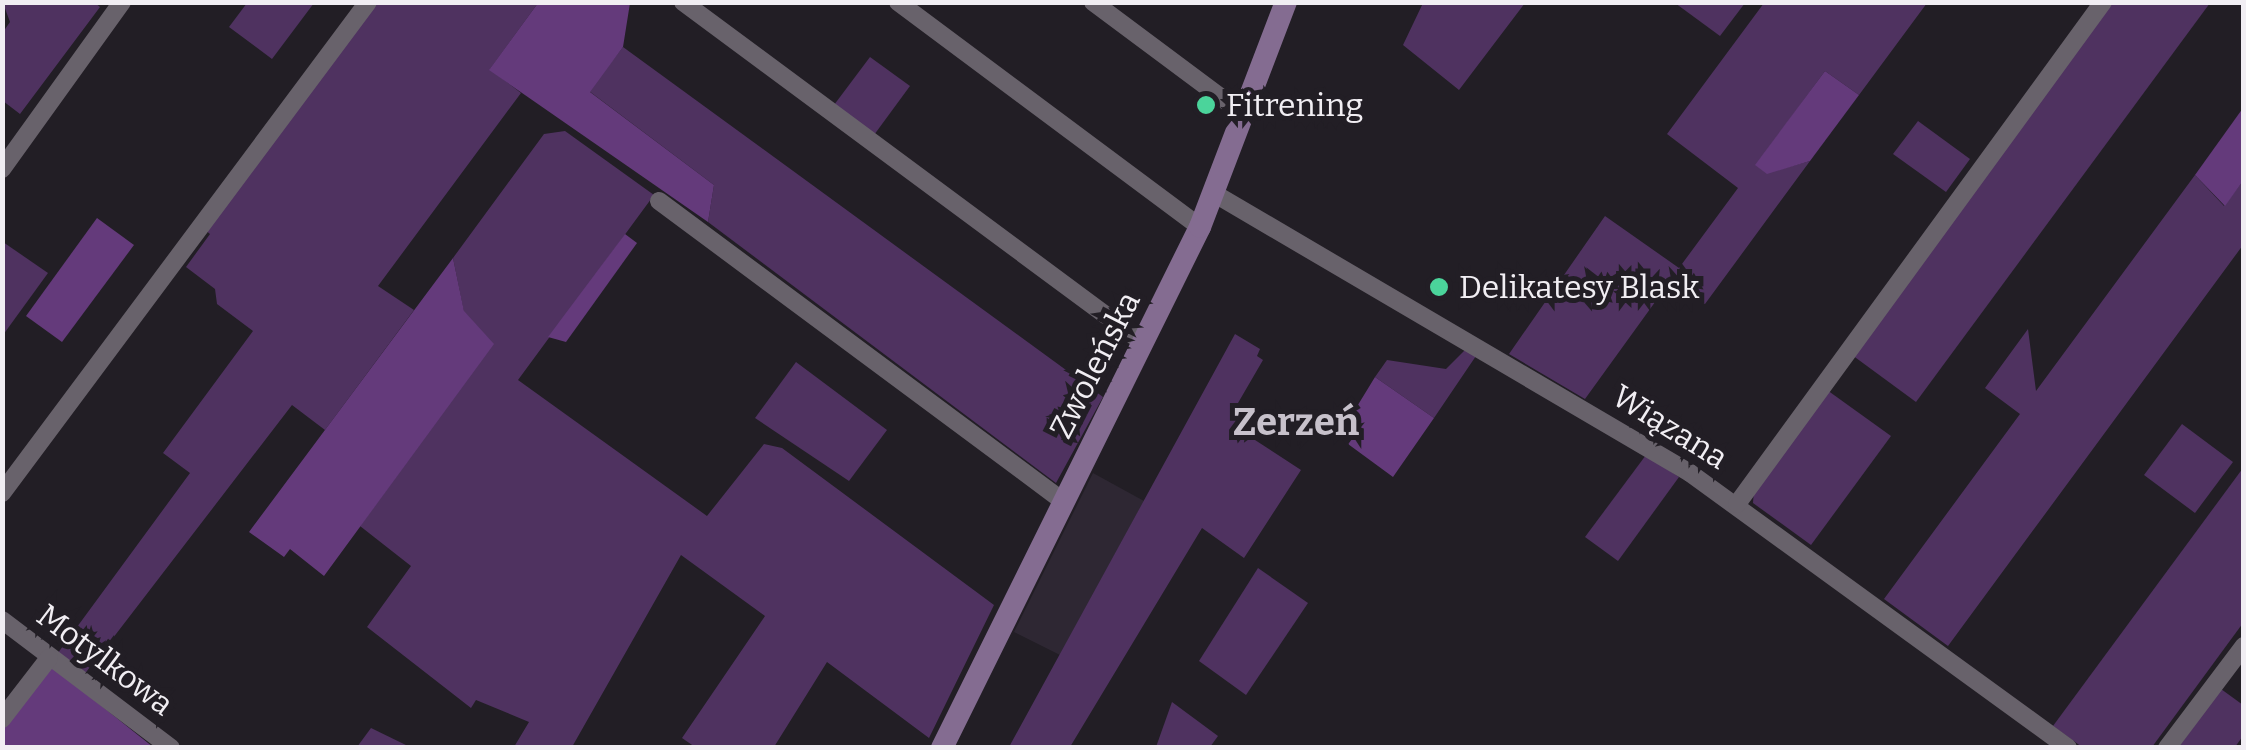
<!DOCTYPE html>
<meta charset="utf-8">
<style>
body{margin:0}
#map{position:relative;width:2246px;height:750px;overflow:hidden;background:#221e25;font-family:Bitter,serif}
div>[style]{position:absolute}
.built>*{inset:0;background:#2e2733}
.green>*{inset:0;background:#4f3260}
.forest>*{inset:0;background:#643a7b}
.street>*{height:18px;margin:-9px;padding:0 9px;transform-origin:9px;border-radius:9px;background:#68626b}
.secondary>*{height:22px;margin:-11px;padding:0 11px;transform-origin:11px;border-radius:11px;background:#846c91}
.dots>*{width:28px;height:28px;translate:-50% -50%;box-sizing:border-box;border:5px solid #221e25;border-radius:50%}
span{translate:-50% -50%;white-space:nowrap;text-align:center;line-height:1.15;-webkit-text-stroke:10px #221e25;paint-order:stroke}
.poi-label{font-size:32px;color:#f1eef3}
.left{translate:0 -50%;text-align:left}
.street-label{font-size:32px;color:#f1eef3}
.quarter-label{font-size:38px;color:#c7c1cb;font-weight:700}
.frame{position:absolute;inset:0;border:5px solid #f1eef3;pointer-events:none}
</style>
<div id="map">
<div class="built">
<div style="clip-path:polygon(1093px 473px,1144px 501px,1060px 655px,1014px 632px)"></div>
</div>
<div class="green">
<div style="clip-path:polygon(94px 2px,100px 7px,20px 114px,3px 101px,3px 32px,10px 22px,3px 3px)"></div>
<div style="clip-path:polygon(247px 3px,247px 2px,314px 3px,272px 59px,229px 27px)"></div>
<div style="clip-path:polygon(373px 3px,538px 3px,490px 69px,521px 93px,378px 286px,414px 310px,325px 430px,292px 405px,83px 677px,55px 657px,190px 473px,163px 453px,253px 331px,217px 304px,215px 289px,186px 267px,210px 234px,204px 229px)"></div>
<div style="clip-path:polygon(1423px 3px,1423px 2px,1525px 3px,1459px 90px,1403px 45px)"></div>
<div style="clip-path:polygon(1675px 3px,1745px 3px,1720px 36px)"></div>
<div style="clip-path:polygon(1764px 3px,1927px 3px,1859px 95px,1825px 71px,1756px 165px,1767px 173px,1810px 161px,1705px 304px,1671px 280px,1585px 399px,1509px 354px,1605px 216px,1679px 268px,1738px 188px,1667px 134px)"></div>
<div style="clip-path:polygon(2108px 3px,2210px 3px,1916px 402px,1852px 355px)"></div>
<div style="clip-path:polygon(623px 47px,1103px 397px,1056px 483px,708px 222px,714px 185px,589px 91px)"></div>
<div style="clip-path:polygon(870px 57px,910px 86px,874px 135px,834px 105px)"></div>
<div style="clip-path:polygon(1918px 121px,1970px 159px,1946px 192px,1893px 154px)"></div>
<div style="clip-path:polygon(565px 131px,654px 195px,518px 380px,707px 516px,764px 444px,782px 448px,994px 605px,929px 738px,827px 662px,774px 747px,695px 747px,682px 738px,765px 616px,681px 555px,572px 747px,514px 747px,529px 722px,476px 700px,471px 708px,367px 627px,411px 566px,360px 526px,493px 344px,464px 312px,453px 258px,544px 134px)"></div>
<div style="clip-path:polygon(2195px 175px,2224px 206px,2243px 181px,2243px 245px,1948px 646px,1884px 599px,2020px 414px,1985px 388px,2028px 329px,2036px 391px)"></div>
<div style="clip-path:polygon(3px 242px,48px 273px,3px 335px)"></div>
<div style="clip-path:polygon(1235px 334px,1260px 349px,1257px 356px,1263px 360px,1238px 403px,1266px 422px,1255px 440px,1301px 470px,1244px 558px,1202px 528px,1070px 747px,1009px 747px)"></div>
<div style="clip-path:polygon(1468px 347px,1478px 353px,1434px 418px,1375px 377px,1387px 360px,1446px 369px)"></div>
<div style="clip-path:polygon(796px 362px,887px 430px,849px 481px,755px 418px)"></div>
<div style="clip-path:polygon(1827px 390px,1891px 436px,1811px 545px,1753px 503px,1754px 489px)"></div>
<div style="clip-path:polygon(2182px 424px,2233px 462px,2195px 513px,2144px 475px)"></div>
<div style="clip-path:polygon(1646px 455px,1679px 477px,1618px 561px,1585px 537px)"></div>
<div style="clip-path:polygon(2243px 468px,2243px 623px,2152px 747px,2082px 747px,2053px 726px)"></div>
<div style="clip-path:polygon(1258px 568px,1308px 603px,1246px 695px,1199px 661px)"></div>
<div style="clip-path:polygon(2221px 689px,2243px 705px,2243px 736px,2235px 747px,2178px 748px)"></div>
<div style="clip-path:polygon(1172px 702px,1218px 736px,1210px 747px,1156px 747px)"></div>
<div style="clip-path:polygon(371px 728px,410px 747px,357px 747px)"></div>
</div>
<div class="forest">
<div style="clip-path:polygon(538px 3px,630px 3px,623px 47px,590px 92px,714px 185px,708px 222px,489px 70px)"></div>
<div style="clip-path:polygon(1825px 71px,1859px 95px,1810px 161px,1767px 174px,1755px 165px)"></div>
<div style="clip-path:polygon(2243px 108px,2243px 181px,2225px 206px,2195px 175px)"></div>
<div style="clip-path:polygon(97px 218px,134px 245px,62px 342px,26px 316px)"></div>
<div style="clip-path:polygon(625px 234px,637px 243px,566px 342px,548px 337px)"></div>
<div style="clip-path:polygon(453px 258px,464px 311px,494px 344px,324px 576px,290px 549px,284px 557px,249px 532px)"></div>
<div style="clip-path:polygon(1375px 377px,1434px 418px,1393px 477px,1348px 444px,1357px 429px,1353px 413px)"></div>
<div style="clip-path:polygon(49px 664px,153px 747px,3px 747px,2px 724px)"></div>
</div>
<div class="street">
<div style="left:683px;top:2px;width:571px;rotate:36.53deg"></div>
<div style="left:898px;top:2px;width:377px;rotate:36.7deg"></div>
<div style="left:1093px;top:2px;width:191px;rotate:36.7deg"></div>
<div style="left:2px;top:169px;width:206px;rotate:-54.3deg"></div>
<div style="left:1215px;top:194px;width:551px;rotate:30.43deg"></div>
<div style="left:1690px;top:473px;width:467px;rotate:36deg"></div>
<div style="left:659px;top:201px;width:503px;rotate:36.6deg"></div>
<div style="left:2px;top:493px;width:612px;rotate:-53.3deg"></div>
<div style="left:1737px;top:504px;width:621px;rotate:-53.9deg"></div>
<div style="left:2px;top:620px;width:212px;rotate:37.1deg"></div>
<div style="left:2px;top:719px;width:77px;rotate:-52.4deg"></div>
<div style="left:2167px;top:748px;width:128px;rotate:-53deg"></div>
</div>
<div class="secondary">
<div style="left:942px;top:748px;width:581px;rotate:-63.66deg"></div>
<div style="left:1200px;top:227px;width:241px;rotate:-69.1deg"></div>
</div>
<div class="dots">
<div style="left:1206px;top:105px;background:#4bd49b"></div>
<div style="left:1439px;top:287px;background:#4bd49b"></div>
</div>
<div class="poi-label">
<span class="left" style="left:1226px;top:105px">Fitrening</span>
<span class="left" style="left:1459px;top:287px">Delikatesy Blask</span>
</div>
<div class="street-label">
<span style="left:1095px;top:365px;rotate:-63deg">Zwoleńska</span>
<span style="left:1670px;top:427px;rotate:32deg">Wiązana</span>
<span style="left:105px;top:660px;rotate:37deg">Motylkowa</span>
</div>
<div class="quarter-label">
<span style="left:1296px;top:423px">Zerzeń</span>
</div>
<div class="frame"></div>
</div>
